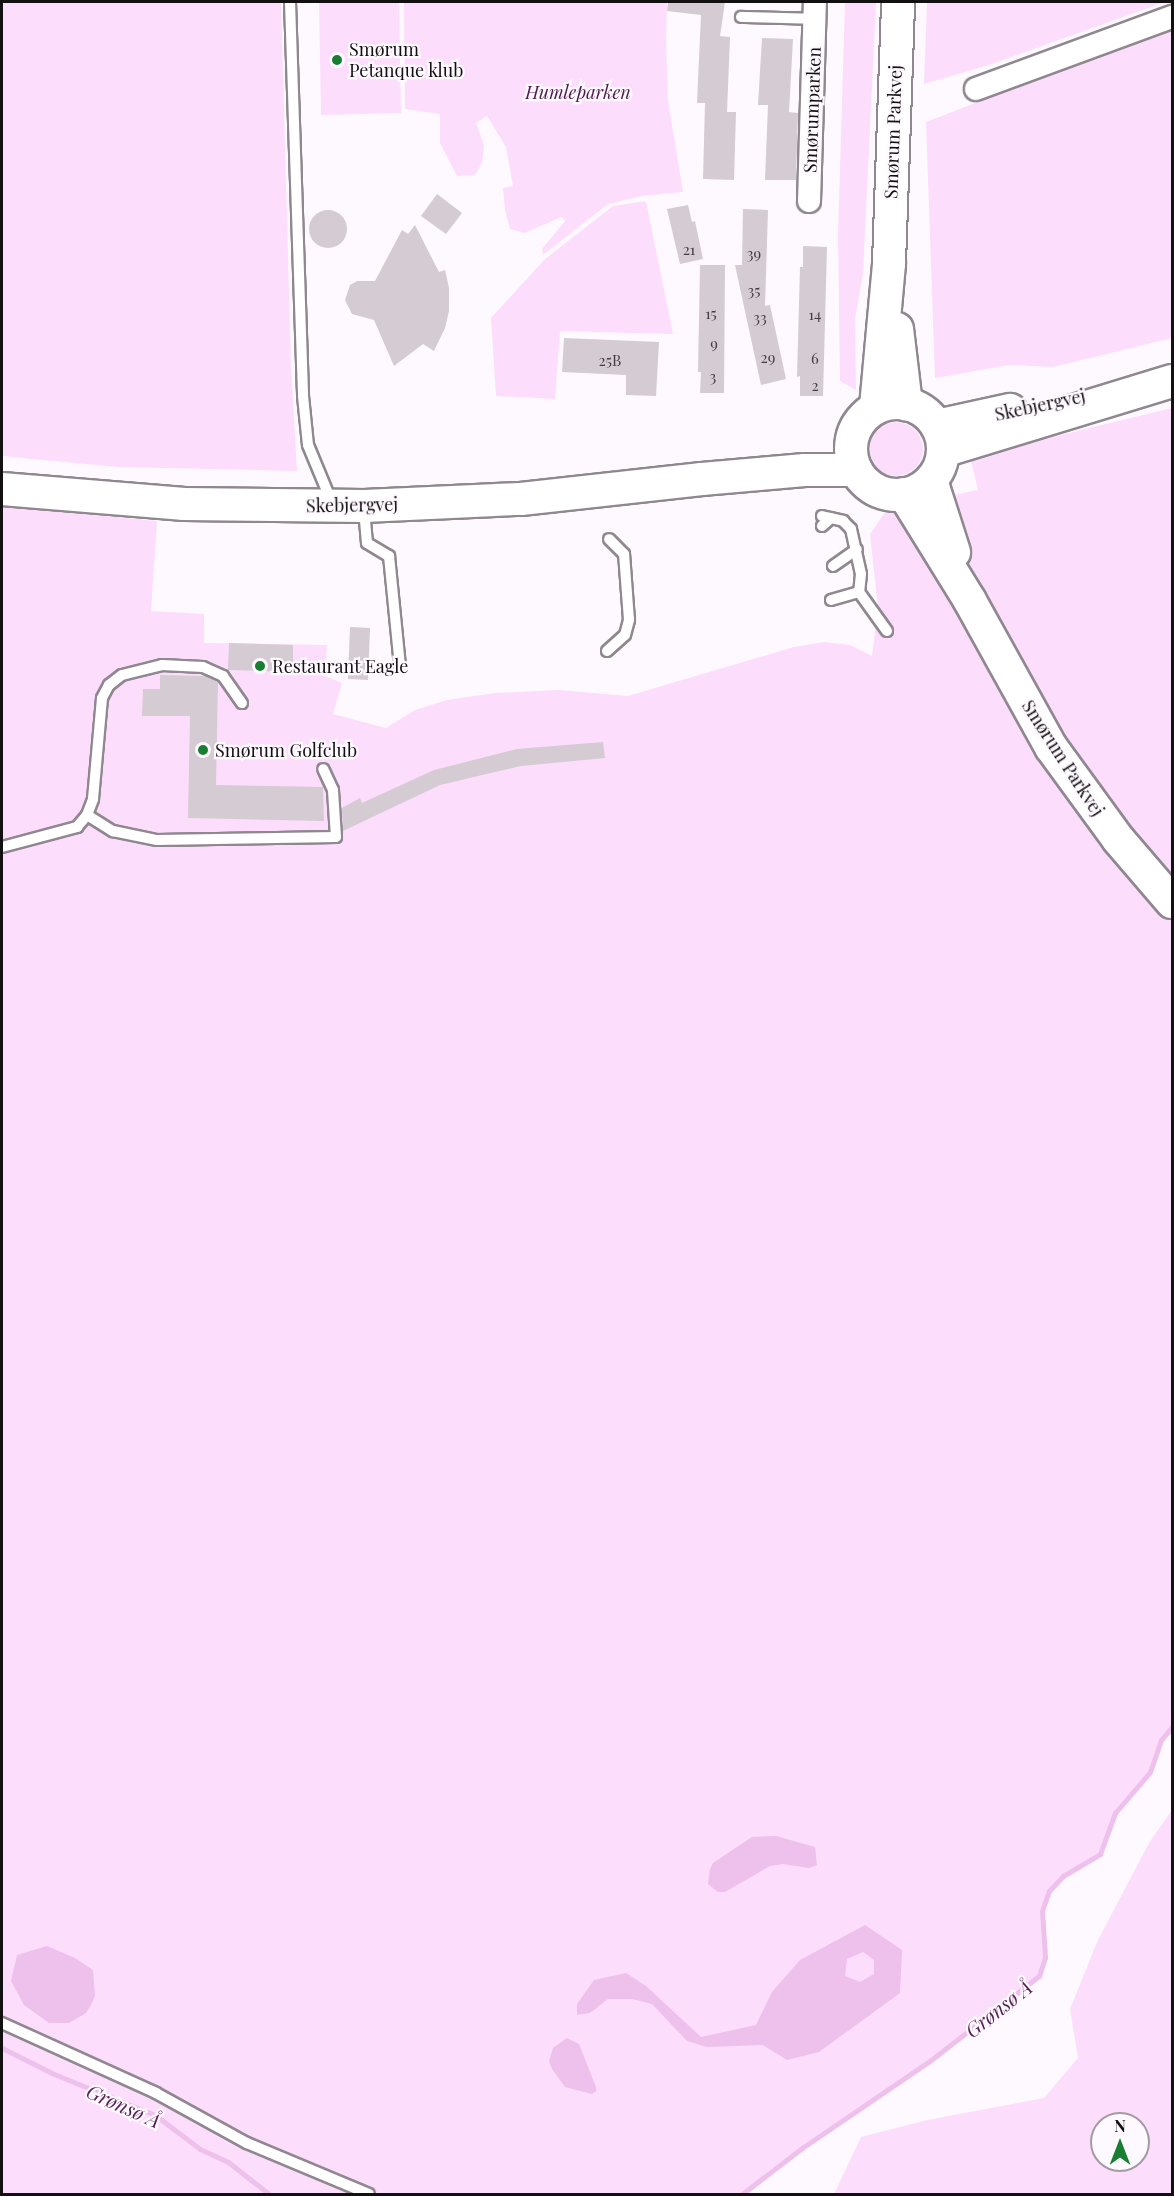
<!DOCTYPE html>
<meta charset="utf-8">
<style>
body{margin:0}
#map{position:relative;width:1174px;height:2196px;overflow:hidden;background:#fef9fe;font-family:"Playfair Display",serif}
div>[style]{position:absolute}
.green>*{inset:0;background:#fdddfc}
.round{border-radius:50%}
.water>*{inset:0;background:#eec0ec}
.stream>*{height:5px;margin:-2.5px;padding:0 2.5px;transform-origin:2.5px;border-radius:2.5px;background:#eec0ec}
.building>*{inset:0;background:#d4cbd3}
.roads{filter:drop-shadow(2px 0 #8f888f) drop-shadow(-2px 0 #8f888f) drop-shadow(0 2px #8f888f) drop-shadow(0 -2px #8f888f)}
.lane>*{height:10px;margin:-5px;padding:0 5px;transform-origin:5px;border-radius:5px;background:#fff}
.street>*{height:22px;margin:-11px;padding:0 11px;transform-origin:11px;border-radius:11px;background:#fff}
.secondary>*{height:32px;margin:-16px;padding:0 16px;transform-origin:16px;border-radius:16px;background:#fff}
.secondary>.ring{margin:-16px;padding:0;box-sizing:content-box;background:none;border:32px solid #fff;border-radius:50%}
.dots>*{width:16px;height:16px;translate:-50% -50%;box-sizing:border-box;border:3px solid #fef9fe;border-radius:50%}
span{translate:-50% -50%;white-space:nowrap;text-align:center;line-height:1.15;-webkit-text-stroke:4.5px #fef9fe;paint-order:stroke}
.number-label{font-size:15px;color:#433f42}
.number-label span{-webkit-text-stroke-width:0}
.poi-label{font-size:18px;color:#131012}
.left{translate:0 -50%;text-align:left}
.park-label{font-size:18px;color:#4e194e;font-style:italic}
.street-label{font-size:18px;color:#131012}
.water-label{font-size:20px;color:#531e54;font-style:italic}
.frame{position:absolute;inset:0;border:3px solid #131012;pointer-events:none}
.north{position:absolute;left:1090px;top:2112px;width:60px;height:60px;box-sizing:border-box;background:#fef9fe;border:2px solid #a09ca0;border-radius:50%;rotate:0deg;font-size:16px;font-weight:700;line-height:24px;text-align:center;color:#131012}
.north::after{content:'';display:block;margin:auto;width:21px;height:27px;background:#187e32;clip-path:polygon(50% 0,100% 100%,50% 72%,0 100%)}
</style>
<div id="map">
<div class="green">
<div style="clip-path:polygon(2px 2px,281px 2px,291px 365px,297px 471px,117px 467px,2px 456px)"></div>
<div style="clip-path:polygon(319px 2px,399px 2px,401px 113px,321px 115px)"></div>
<div style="clip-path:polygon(404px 2px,667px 2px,666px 42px,668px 100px,683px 192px,642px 196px,608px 204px,543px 255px,542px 249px,565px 221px,562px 217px,524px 233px,510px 229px,505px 210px,503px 188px,513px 186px,506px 147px,487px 116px,476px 123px,484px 145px,482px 163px,475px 175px,457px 176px,440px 143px,440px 114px,405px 109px)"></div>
<div style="clip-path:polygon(845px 2px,876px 2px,863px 274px,855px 319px,856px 390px,840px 381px,838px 234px)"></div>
<div style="clip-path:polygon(927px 2px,1165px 2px,989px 65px,924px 84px)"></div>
<div style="clip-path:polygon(1172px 27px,1172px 338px,1053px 367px,1009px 365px,935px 378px,926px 122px)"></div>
<div style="clip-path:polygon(646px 201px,673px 334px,560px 331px,555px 399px,496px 396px,491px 318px,545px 259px,613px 206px)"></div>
<div style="clip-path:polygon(1172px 408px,1172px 1727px,1161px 1740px,1150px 1772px,1115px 1813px,1100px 1854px,1063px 1875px,1049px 1891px,1042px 1911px,1045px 1957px,1039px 1976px,931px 2060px,802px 2148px,742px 2194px,2px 2194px,2px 506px,157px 521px,151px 611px,204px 614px,204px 643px,327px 645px,325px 676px,342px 683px,333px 714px,386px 728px,415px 710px,447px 700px,495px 693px,559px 690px,628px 696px,794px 647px,824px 642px,850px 645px,872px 656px,878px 608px,870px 534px,888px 508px,978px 490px,970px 457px)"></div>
<div class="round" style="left:869px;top:422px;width:54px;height:54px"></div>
<div style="clip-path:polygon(evenodd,1172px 1810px,1172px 2194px,834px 2194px,861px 2137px,927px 2120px,1044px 2098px,1078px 2058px,1070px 2009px,1098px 1940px,1149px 1843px,1172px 1810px,1102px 2124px,1138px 2124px,1138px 2160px,1102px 2160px,1102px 2124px)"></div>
</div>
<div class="water">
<div style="clip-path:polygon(776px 1836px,815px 1847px,817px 1865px,809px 1868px,783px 1864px,770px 1866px,725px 1892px,718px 1892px,708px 1884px,710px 1869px,713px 1863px,752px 1837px)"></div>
<div style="clip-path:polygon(evenodd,865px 1925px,902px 1950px,900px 1993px,819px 2052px,787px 2060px,763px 2045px,707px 2047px,687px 2041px,652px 2004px,632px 1999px,608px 1999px,590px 2013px,577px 2015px,577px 2004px,594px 1980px,626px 1973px,646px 1986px,701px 2037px,756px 2025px,772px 1992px,800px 1960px,865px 1925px,863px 1952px,874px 1960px,874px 1974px,860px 1982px,845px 1976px,847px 1959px,863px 1952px)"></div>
<div style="clip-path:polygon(47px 1946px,75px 1958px,93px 1970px,95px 1996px,92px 2003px,86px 2013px,69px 2023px,49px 2023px,24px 2005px,11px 1981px,17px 1955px)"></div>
<div style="clip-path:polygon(567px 2038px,579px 2044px,596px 2087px,596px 2091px,592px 2094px,565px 2087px,552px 2069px,549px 2061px,553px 2048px)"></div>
</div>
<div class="stream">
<div style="left:2px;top:2048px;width:58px;rotate:26.6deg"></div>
<div style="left:54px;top:2074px;width:109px;rotate:22.1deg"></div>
<div style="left:155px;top:2115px;width:56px;rotate:37.1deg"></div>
<div style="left:200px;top:2149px;width:31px;rotate:25deg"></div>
<div style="left:228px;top:2162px;width:52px;rotate:38deg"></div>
<div style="left:742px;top:2194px;width:76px;rotate:-37.5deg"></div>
<div style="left:802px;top:2148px;width:156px;rotate:-34.3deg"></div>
<div style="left:931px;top:2060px;width:137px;rotate:-37.9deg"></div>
<div style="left:1039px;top:1976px;width:20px;rotate:-72deg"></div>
<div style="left:1045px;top:1957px;width:46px;rotate:-93.7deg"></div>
<div style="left:1042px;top:1911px;width:21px;rotate:-71deg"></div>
<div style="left:1049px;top:1891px;width:21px;rotate:-47deg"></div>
<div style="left:1063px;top:1876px;width:43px;rotate:-30.7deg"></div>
<div style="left:1100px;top:1854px;width:44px;rotate:-69.9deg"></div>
<div style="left:1115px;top:1813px;width:54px;rotate:-49.5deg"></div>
<div style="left:1150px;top:1772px;width:34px;rotate:-71deg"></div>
<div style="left:1161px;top:1740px;width:17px;rotate:-50deg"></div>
</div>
<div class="building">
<div style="clip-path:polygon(668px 2px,725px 2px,720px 36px,730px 37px,727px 112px,736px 112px,734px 180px,703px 179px,705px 103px,697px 103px,701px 15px,667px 11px)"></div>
<div style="clip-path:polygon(762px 38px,793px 39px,789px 112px,798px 113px,796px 180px,765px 180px,768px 105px,758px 105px)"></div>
<div style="clip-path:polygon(437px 194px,462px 213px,446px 234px,421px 216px)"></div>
<div style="clip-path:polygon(688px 205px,692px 222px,695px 221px,703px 259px,680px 264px,667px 209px)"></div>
<div style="clip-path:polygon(743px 209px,768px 210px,765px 306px,770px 305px,786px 379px,761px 385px,735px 265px,742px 265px)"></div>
<div class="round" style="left:309px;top:210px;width:38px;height:38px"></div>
<div style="clip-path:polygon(415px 225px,439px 272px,445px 270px,449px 288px,449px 311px,445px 328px,434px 351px,423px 344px,394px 366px,374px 320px,352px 314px,345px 300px,350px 285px,357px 281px,375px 281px,402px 230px,408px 234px)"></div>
<div style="clip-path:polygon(803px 246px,827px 247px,823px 396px,800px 396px,800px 376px,797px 377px,800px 267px,803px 267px)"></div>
<div style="clip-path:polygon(700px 265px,725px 265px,724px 393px,700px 393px,701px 372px,698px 372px)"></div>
<div style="clip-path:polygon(564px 338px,659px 342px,656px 396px,626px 395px,626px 375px,562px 372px)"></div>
<div style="clip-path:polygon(350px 627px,370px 628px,368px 680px,348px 679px)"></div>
<div style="clip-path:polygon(229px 643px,293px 645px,293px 672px,228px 670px)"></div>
<div style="clip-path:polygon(160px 675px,205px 676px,218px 682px,216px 785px,323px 787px,324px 821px,188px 818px,190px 716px,142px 716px,143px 689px,160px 689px)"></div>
<div style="clip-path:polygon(603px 742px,605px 758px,521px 766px,440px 785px,343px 831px,342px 808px,360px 798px,362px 803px,434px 770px,517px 749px)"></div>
</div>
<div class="roads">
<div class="lane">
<div style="left:290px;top:2px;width:394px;rotate:88.1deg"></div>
<div style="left:303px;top:396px;width:49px;rotate:84.2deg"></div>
<div style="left:308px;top:445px;width:63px;rotate:67.5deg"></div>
<div style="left:741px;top:17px;width:74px;rotate:1.5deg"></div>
<div style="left:364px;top:509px;width:34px;rotate:85deg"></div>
<div style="left:367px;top:543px;width:26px;rotate:31deg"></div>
<div style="left:389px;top:556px;width:112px;rotate:84.3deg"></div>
<div style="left:822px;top:516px;width:22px;rotate:13deg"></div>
<div style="left:843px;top:521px;width:11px;rotate:45deg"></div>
<div style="left:851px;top:529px;width:46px;rotate:77.5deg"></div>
<div style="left:861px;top:574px;width:18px;rotate:96deg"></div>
<div style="left:859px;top:592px;width:48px;rotate:54.3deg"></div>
<div style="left:822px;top:526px;width:12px;rotate:-42deg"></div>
<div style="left:833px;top:566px;width:29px;rotate:-35deg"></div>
<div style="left:831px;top:600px;width:29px;rotate:-16deg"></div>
<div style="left:607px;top:651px;width:24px;rotate:-42deg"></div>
<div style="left:625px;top:635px;width:16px;rotate:-75deg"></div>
<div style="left:629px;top:620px;width:66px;rotate:-94.3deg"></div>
<div style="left:624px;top:554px;width:21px;rotate:-135deg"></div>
<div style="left:87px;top:815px;width:31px;rotate:32deg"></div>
<div style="left:113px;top:831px;width:45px;rotate:11.6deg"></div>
<div style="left:157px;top:840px;width:179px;rotate:-1deg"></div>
<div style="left:336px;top:837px;width:47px;rotate:-93.7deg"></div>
<div style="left:333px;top:790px;width:23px;rotate:-115deg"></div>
<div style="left:2px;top:847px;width:78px;rotate:-14.9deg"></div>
<div style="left:77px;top:827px;width:16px;rotate:-50deg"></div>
<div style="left:87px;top:815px;width:17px;rotate:-69deg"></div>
<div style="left:93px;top:799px;width:101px;rotate:-84.9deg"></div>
<div style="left:102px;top:698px;width:15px;rotate:-62deg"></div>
<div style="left:109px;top:685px;width:16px;rotate:-38deg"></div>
<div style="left:122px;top:675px;width:41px;rotate:-14deg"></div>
<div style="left:162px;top:665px;width:41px;rotate:2.8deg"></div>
<div style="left:203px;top:667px;width:22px;rotate:24deg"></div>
<div style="left:223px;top:676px;width:33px;rotate:55deg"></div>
<div style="left:2px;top:2023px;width:169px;rotate:24.4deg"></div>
<div style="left:156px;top:2093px;width:104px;rotate:28.8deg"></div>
<div style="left:247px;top:2143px;width:132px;rotate:22.7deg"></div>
</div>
<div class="street">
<div style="left:976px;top:89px;width:209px;rotate:-20.2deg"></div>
<div style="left:809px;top:201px;width:199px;rotate:-88.3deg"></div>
</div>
<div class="secondary">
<div style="left:897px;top:329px;width:76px;rotate:83.2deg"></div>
<div class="ring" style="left:851px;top:403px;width:60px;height:60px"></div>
<div style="left:876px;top:407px;width:145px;rotate:-84.8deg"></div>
<div style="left:889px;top:263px;width:261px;rotate:-88deg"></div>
<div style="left:937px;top:426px;width:75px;rotate:-12.4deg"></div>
<div style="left:943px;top:451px;width:239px;rotate:-17deg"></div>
<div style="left:931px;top:480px;width:76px;rotate:72.3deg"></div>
<div style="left:2px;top:489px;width:183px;rotate:4.7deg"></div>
<div style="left:184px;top:504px;width:180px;rotate:0.6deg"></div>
<div style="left:364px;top:506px;width:157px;rotate:-2.6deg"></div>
<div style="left:521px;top:499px;width:182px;rotate:-6.3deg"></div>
<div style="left:702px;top:479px;width:103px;rotate:-5deg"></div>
<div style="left:805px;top:470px;width:51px"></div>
<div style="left:904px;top:494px;width:126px;rotate:58.3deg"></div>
<div style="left:970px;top:601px;width:167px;rotate:61deg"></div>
<div style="left:1051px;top:747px;width:114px;rotate:53.9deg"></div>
<div style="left:1118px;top:839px;width:83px;rotate:49.4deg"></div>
</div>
</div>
<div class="dots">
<div style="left:337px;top:60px;background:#187e32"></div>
<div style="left:260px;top:666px;background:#187e32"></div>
<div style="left:203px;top:750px;background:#187e32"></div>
</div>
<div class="number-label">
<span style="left:689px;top:250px">21</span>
<span style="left:754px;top:254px">39</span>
<span style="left:754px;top:291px">35</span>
<span style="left:711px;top:314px">15</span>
<span style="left:815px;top:315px">14</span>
<span style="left:760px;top:318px">33</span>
<span style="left:714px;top:344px">9</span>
<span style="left:768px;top:358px">29</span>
<span style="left:815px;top:359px">6</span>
<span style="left:610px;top:361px">25B</span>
<span style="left:713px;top:377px">3</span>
<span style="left:815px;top:386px">2</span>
</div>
<div class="poi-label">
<span class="left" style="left:349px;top:60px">Smørum<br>Petanque klub</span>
<span class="left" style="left:272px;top:666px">Restaurant Eagle</span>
<span class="left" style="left:215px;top:750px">Smørum Golfclub</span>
</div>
<div class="park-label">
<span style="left:578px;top:92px">Humleparken</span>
</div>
<div class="street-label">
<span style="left:812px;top:110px;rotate:-88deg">Smørumparken</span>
<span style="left:893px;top:132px;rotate:-88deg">Smørum Parkvej</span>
<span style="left:1040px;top:405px;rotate:-12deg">Skebjergvej</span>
<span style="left:352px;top:505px;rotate:-1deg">Skebjergvej</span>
<span style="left:1063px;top:758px;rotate:57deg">Smørum Parkvej</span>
</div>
<div class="water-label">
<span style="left:998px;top:2008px;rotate:-38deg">Grønsø Å</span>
<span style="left:124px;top:2105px;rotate:24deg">Grønsø Å</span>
</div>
<div class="frame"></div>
<div class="north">N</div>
</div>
